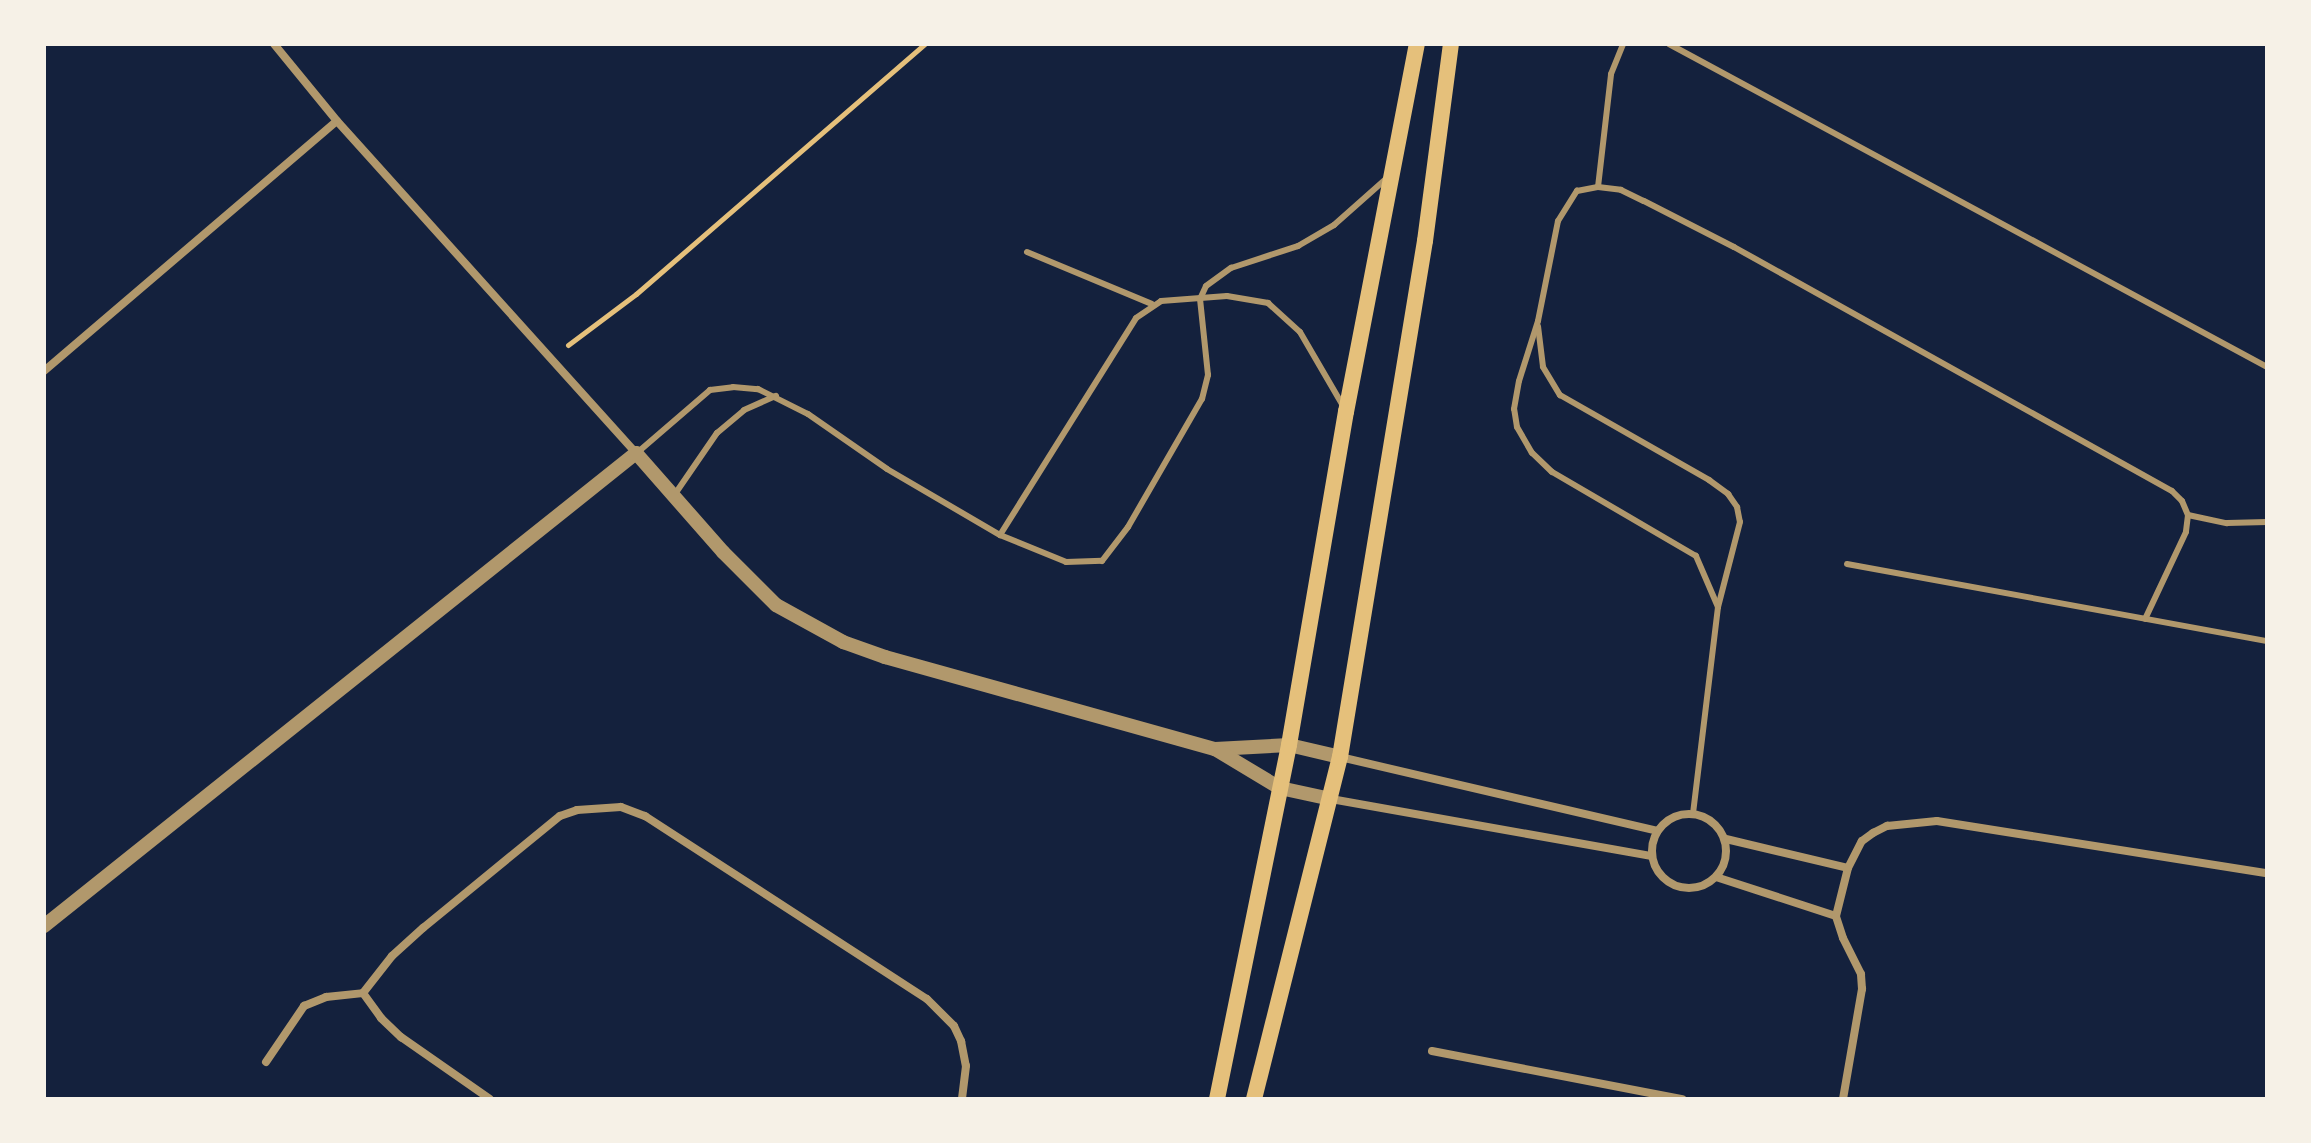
<!DOCTYPE html>
<style>
body{margin:0}
#map{position:relative;width:2311px;height:1143px;overflow:hidden;background:#14213d;font-family:"Work Sans",sans-serif}
div>[style]{position:absolute}
.path>*{height:5px;margin:-2.5px;padding:0 2.5px;transform-origin:2.5px;border-radius:2.5px;background:#e5c07b}
.service>*{height:6px;margin:-3px;padding:0 3px;transform-origin:3px;border-radius:3px;background:#b1986c}
.minor>*{height:8px;margin:-4px;padding:0 4px;transform-origin:4px;border-radius:4px;background:#b1986c}
.minor>.ring{margin:-4px;padding:0;box-sizing:content-box;background:none;border:8px solid #b1986c;border-radius:50%}
.tertiary>*{height:14px;margin:-7px;padding:0 7px;transform-origin:7px;border-radius:7px;background:#b1986c}
.secondary>*{height:16px;margin:-8px;padding:0 8px;transform-origin:8px;border-radius:8px;background:#e5c07b}
span{translate:-50% -50%;white-space:nowrap;text-align:center;line-height:1.15;-webkit-text-stroke:6px #f6f1e7;paint-order:stroke}
.frame{position:absolute;inset:0;border:46px solid #f6f1e7;pointer-events:none}
</style>
<div id="map">
<div class="path">
<div style="left:568px;top:345px;width:85px;rotate:-36.9deg"></div>
<div style="left:636px;top:294px;width:382px;rotate:-40.9deg"></div>
</div>
<div class="service">
<div style="left:1669px;top:44px;width:680px;rotate:28.37deg"></div>
<div style="left:1598px;top:187px;width:114px;rotate:-83.4deg"></div>
<div style="left:1611px;top:74px;width:32px;rotate:-68deg"></div>
<div style="left:1027px;top:252px;width:135px;rotate:22.6deg"></div>
<div style="left:1538px;top:326px;width:41px;rotate:83deg"></div>
<div style="left:1543px;top:367px;width:33px;rotate:59deg"></div>
<div style="left:1560px;top:395px;width:172px;rotate:29.7deg"></div>
<div style="left:1709px;top:480px;width:24px;rotate:36deg"></div>
<div style="left:1728px;top:494px;width:16px;rotate:55deg"></div>
<div style="left:1737px;top:507px;width:15px;rotate:79deg"></div>
<div style="left:1740px;top:522px;width:88px;rotate:104.5deg"></div>
<div style="left:1718px;top:607px;width:209px;rotate:96.9deg"></div>
<div style="left:638px;top:452px;width:95px;rotate:-40.7deg"></div>
<div style="left:710px;top:390px;width:23px;rotate:-7deg"></div>
<div style="left:733px;top:387px;width:25px;rotate:5deg"></div>
<div style="left:758px;top:389px;width:56px;rotate:26.6deg"></div>
<div style="left:808px;top:414px;width:96px;rotate:34.8deg"></div>
<div style="left:887px;top:469px;width:131px;rotate:30.3deg"></div>
<div style="left:1000px;top:535px;width:71px;rotate:22.2deg"></div>
<div style="left:1066px;top:562px;width:36px;rotate:-2deg"></div>
<div style="left:1102px;top:561px;width:43px;rotate:-52.6deg"></div>
<div style="left:1128px;top:527px;width:148px;rotate:-60deg"></div>
<div style="left:1202px;top:399px;width:25px;rotate:-76deg"></div>
<div style="left:1208px;top:375px;width:76px;rotate:-96deg"></div>
<div style="left:1200px;top:299px;width:14px;rotate:-65deg"></div>
<div style="left:1206px;top:286px;width:31px;rotate:-36deg"></div>
<div style="left:1231px;top:268px;width:71px;rotate:-18.2deg"></div>
<div style="left:1298px;top:246px;width:42px;rotate:-30.3deg"></div>
<div style="left:1334px;top:225px;width:72px;rotate:-41.6deg"></div>
<div style="left:675px;top:494px;width:74px;rotate:-55.5deg"></div>
<div style="left:717px;top:433px;width:35px;rotate:-40deg"></div>
<div style="left:744px;top:410px;width:35px;rotate:-24deg"></div>
<div style="left:2188px;top:515px;width:40px;rotate:12deg"></div>
<div style="left:2227px;top:523px;width:40px;rotate:-1.4deg"></div>
<div style="left:1000px;top:535px;width:256px;rotate:-57.9deg"></div>
<div style="left:1136px;top:318px;width:30px;rotate:-34deg"></div>
<div style="left:1161px;top:301px;width:66px;rotate:-4.3deg"></div>
<div style="left:1227px;top:296px;width:42px;rotate:9.7deg"></div>
<div style="left:1268px;top:303px;width:43px;rotate:42.2deg"></div>
<div style="left:1300px;top:332px;width:86px;rotate:59.8deg"></div>
<div style="left:1847px;top:564px;width:427px;rotate:10.4deg"></div>
<div style="left:1718px;top:607px;width:56px;rotate:-113.3deg"></div>
<div style="left:1696px;top:556px;width:167px;rotate:-149.7deg"></div>
<div style="left:1552px;top:472px;width:28px;rotate:-136deg"></div>
<div style="left:1532px;top:453px;width:30px;rotate:-120deg"></div>
<div style="left:1517px;top:427px;width:18px;rotate:-99deg"></div>
<div style="left:1514px;top:409px;width:28px;rotate:-80deg"></div>
<div style="left:1519px;top:381px;width:63px;rotate:-72.4deg"></div>
<div style="left:1538px;top:321px;width:102px;rotate:-78.7deg"></div>
<div style="left:1558px;top:221px;width:36px;rotate:-58deg"></div>
<div style="left:1577px;top:191px;width:21px;rotate:-11deg"></div>
<div style="left:1598px;top:187px;width:23px;rotate:7deg"></div>
<div style="left:1621px;top:190px;width:25px;rotate:26deg"></div>
<div style="left:1644px;top:201px;width:101px;rotate:27.1deg"></div>
<div style="left:1734px;top:247px;width:501px;rotate:29.12deg"></div>
<div style="left:2172px;top:491px;width:14px;rotate:45deg"></div>
<div style="left:2182px;top:501px;width:15px;rotate:67deg"></div>
<div style="left:2188px;top:515px;width:17px;rotate:97deg"></div>
<div style="left:2186px;top:532px;width:96px;rotate:115.2deg"></div>
</div>
<div class="minor">
<div style="left:274px;top:44px;width:99px;rotate:50.7deg"></div>
<div style="left:337px;top:121px;width:447px;rotate:48deg"></div>
<div style="left:44px;top:371px;width:385px;rotate:-40.5deg"></div>
<div style="left:1340px;top:757px;width:326px;rotate:13.1deg"></div>
<div style="left:1331px;top:799px;width:326px;rotate:10.1deg"></div>
<div class="ring" style="left:1652px;top:814px;width:66px;height:66px"></div>
<div style="left:1726px;top:839px;width:125px;rotate:13.4deg"></div>
<div style="left:1716px;top:877px;width:126px;rotate:18deg"></div>
<div style="left:363px;top:993px;width:31px;rotate:54deg"></div>
<div style="left:381px;top:1018px;width:28px;rotate:44deg"></div>
<div style="left:401px;top:1037px;width:108px;rotate:34.9deg"></div>
<div style="left:1432px;top:1051px;width:255px;rotate:10.9deg"></div>
<div style="left:266px;top:1062px;width:68px;rotate:-55.8deg"></div>
<div style="left:304px;top:1006px;width:24px;rotate:-22deg"></div>
<div style="left:326px;top:997px;width:37px;rotate:-6deg"></div>
<div style="left:363px;top:993px;width:47px;rotate:-51.9deg"></div>
<div style="left:392px;top:956px;width:42px;rotate:-42.1deg"></div>
<div style="left:423px;top:928px;width:177px;rotate:-39.3deg"></div>
<div style="left:560px;top:816px;width:18px;rotate:-19deg"></div>
<div style="left:577px;top:810px;width:44px;rotate:-3.9deg"></div>
<div style="left:621px;top:807px;width:26px;rotate:21deg"></div>
<div style="left:645px;top:816px;width:336px;rotate:33deg"></div>
<div style="left:927px;top:999px;width:38px;rotate:45deg"></div>
<div style="left:954px;top:1026px;width:17px;rotate:65deg"></div>
<div style="left:961px;top:1041px;width:25px;rotate:79deg"></div>
<div style="left:966px;top:1066px;width:33px;rotate:97deg"></div>
<div style="left:1843px;top:1099px;width:112px;rotate:-80.2deg"></div>
<div style="left:1862px;top:989px;width:15px;rotate:-94deg"></div>
<div style="left:1861px;top:974px;width:40px;rotate:-116.6deg"></div>
<div style="left:1843px;top:938px;width:23px;rotate:-108deg"></div>
<div style="left:1836px;top:916px;width:49px;rotate:-76deg"></div>
<div style="left:1848px;top:868px;width:30px;rotate:-63deg"></div>
<div style="left:1862px;top:841px;width:14px;rotate:-36deg"></div>
<div style="left:1873px;top:833px;width:16px;rotate:-27deg"></div>
<div style="left:1887px;top:826px;width:50px;rotate:-5.7deg"></div>
<div style="left:1937px;top:821px;width:334px;rotate:9deg"></div>
</div>
<div class="tertiary">
<div style="left:1215px;top:749px;width:74px;rotate:-3.1deg"></div>
<div style="left:1289px;top:745px;width:52px;rotate:13.2deg"></div>
<div style="left:44px;top:926px;width:758px;rotate:-38.62deg"></div>
<div style="left:636px;top:453px;width:132px;rotate:48.7deg"></div>
<div style="left:723px;top:552px;width:75px;rotate:45deg"></div>
<div style="left:776px;top:605px;width:77px;rotate:28.9deg"></div>
<div style="left:843px;top:642px;width:45px;rotate:19.7deg"></div>
<div style="left:885px;top:657px;width:343px;rotate:15.6deg"></div>
<div style="left:1215px;top:749px;width:76px;rotate:31deg"></div>
<div style="left:1280px;top:788px;width:52px;rotate:12.2deg"></div>
</div>
<div class="secondary">
<div style="left:1217px;top:1099px;width:361px;rotate:-78.5deg"></div>
<div style="left:1289px;top:745px;width:338px;rotate:-80.3deg"></div>
<div style="left:1346px;top:412px;width:375px;rotate:-79.1deg"></div>
<div style="left:1254px;top:1099px;width:353px;rotate:-75.9deg"></div>
<div style="left:1340px;top:757px;width:523px;rotate:-80.65deg"></div>
<div style="left:1425px;top:241px;width:199px;rotate:-82.5deg"></div>
</div>
<div class="frame"></div>
</div>
